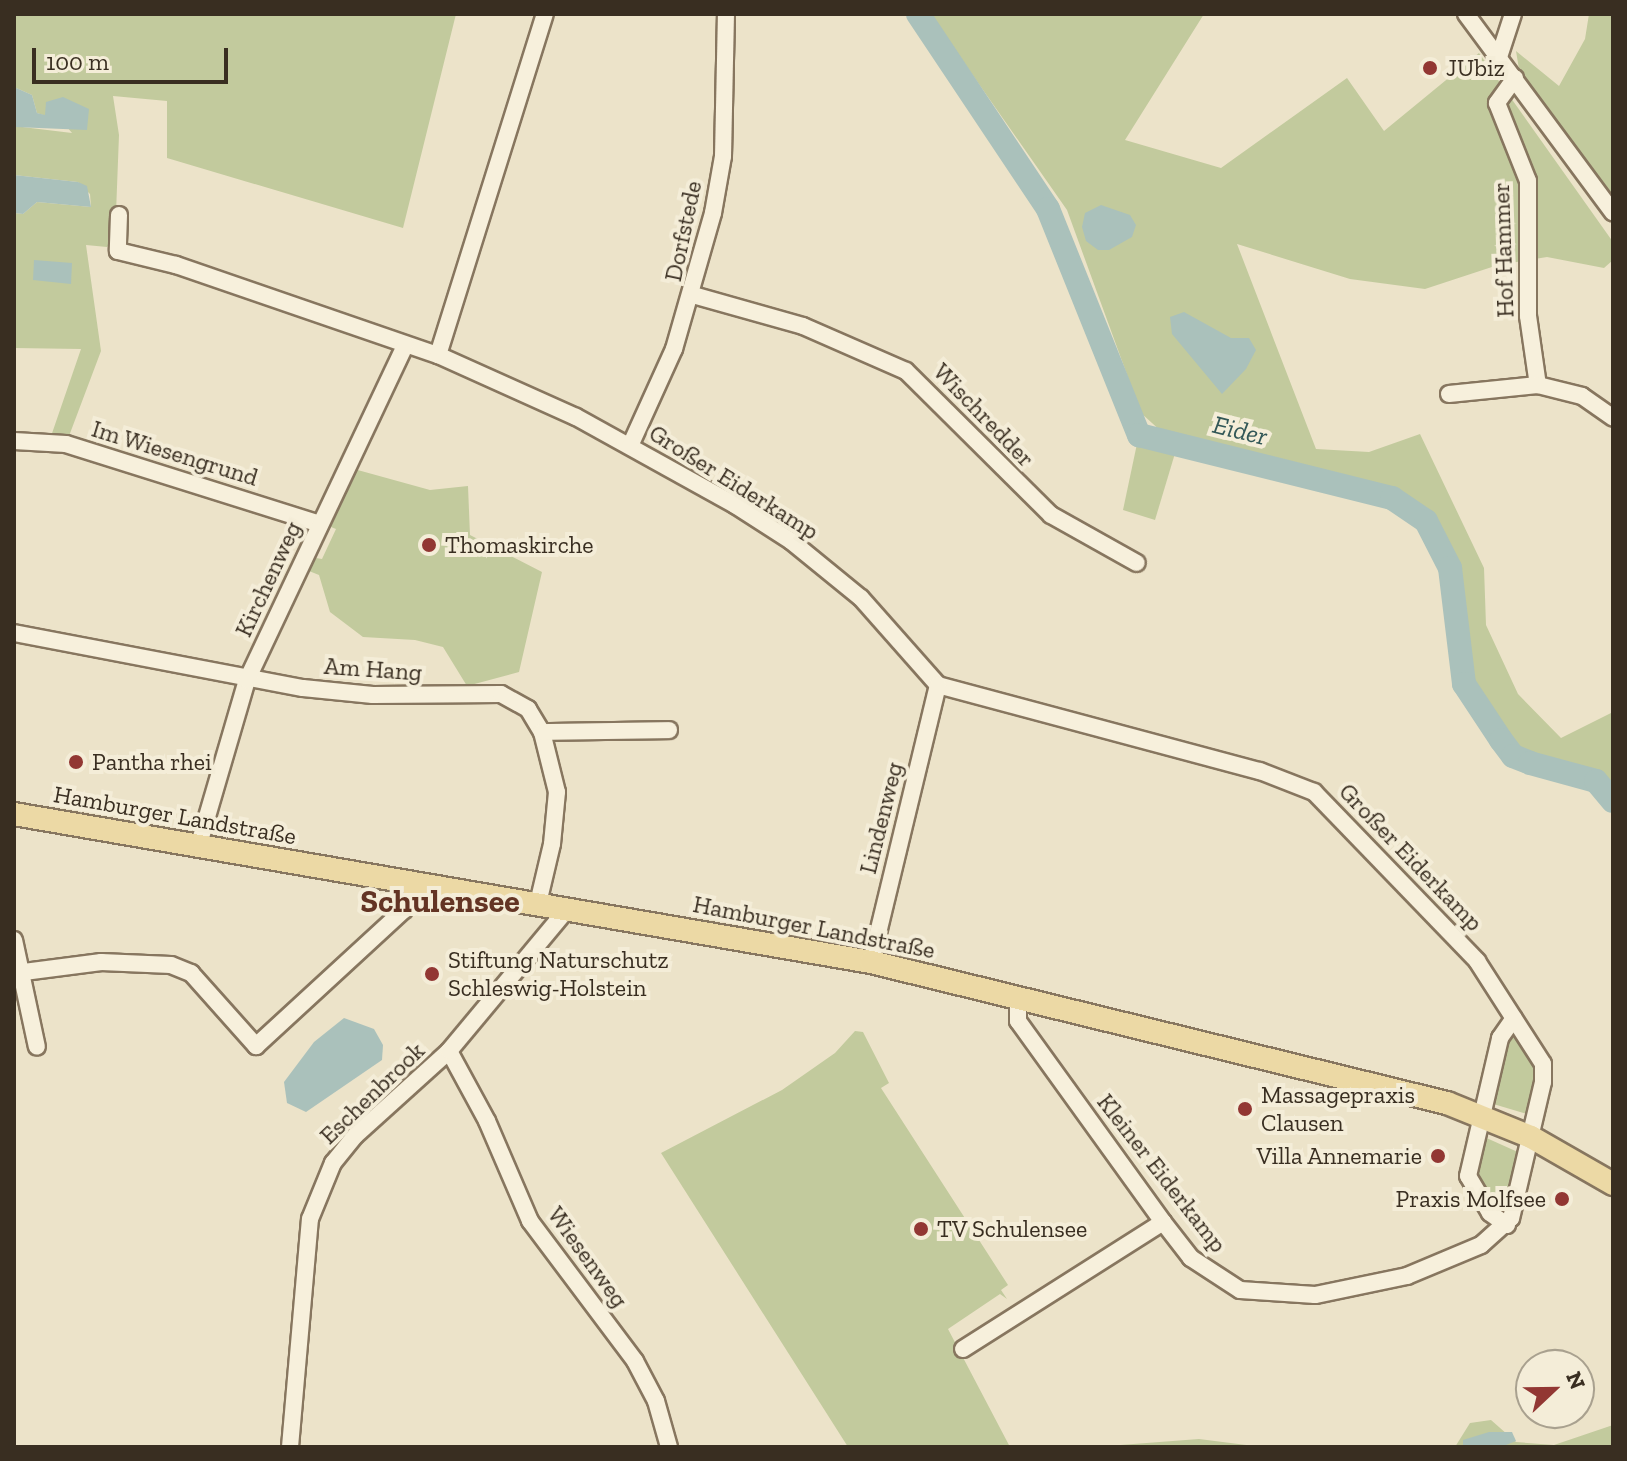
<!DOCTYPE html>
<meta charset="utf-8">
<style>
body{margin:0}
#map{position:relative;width:1627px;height:1461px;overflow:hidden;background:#ece3c9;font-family:"Zilla Slab",serif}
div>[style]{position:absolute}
.green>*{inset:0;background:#c2ca9d}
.water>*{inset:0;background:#aac1bb}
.river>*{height:24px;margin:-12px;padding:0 12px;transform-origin:12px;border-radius:12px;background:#aac1bb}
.roads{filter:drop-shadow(2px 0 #87765f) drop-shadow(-2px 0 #87765f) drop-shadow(0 2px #87765f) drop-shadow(0 -2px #87765f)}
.minor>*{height:16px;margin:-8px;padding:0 8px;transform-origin:8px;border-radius:8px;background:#f7f0dc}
.major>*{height:22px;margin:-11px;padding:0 11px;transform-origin:11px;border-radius:11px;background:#ecd9a5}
.dots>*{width:22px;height:22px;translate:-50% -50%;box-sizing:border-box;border:4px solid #f4edd8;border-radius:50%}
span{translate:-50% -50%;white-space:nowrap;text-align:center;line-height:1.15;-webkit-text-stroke:8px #f4edd8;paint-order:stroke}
.poi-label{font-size:24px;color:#392e21}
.left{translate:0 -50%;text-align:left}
.right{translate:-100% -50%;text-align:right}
.street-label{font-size:24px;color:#392e21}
.water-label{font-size:26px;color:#325757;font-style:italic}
.district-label{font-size:32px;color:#633424;font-weight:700}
.frame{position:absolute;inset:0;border:16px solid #392e21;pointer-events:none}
.north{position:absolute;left:1515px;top:1349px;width:80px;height:80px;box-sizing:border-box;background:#f4edd8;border:2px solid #a9a18f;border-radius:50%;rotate:68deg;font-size:22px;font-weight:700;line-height:32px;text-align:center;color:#392e21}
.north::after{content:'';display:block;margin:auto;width:28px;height:36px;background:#923733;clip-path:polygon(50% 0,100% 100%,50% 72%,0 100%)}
.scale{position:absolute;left:32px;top:48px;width:196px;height:36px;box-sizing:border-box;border:4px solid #392e21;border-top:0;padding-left:10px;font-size:24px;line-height:28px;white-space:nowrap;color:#392e21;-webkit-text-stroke:6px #f4edd8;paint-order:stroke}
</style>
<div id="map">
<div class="green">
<div style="clip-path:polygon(14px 14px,456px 14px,403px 228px,167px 158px,167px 101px,113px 96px,119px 135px,115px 239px,107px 247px,86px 245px,101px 351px,66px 444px,49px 442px,81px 349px,14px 348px,14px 213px,23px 214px,37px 202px,91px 207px,90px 194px,78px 182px,14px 175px,14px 126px,72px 133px,46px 102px,46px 116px,37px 113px,32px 95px,14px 87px)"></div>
<div style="clip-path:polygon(930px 14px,1204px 14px,1125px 140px,1221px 168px,1347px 78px,1384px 131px,1479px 53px,1613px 242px,1613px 260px,1604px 268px,1547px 257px,1498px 265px,1425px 289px,1350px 279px,1237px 244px,1316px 449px,1369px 452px,1420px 434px,1484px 568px,1486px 625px,1518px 694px,1561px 738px,1613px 712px,1613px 787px,1596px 770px,1526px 754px,1492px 715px,1474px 682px,1459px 570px,1434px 516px,1394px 490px,1369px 481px,1163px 433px,1141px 413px,1067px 210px)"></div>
<div style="clip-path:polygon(1589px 14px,1613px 14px,1613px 201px,1520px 75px,1516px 51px,1559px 86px,1585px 39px)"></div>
<div style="clip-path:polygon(1138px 439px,1176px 450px,1155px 520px,1123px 510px)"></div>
<div style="clip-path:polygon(354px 469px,430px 490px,468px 486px,470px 535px,542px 572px,519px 672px,467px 686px,443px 647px,415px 640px,363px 637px,330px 612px,319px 575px,309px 571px,316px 558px,322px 559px,336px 529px,326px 525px)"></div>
<div style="clip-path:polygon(855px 1031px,863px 1032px,889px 1083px,881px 1088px,1008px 1285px,1001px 1290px,1007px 1299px,1000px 1294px,948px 1329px,1010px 1447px,848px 1447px,661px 1153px,782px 1090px,835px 1053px)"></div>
<div style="clip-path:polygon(1506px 1034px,1519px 1034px,1538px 1069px,1530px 1115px,1490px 1103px)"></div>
<div style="clip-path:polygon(1482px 1136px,1520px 1153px,1504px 1207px,1491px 1206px,1474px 1177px)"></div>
<div style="clip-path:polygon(1491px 1420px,1516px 1442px,1554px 1445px,1613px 1425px,1613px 1447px,1455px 1447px,1470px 1423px)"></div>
<div style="clip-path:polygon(1199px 1439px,1262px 1447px,1094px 1447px)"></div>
</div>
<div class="water">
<div style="clip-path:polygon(14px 87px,32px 95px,37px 113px,45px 115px,46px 102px,63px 97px,89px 109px,87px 130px,15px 127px)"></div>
<div style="clip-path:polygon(14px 175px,78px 182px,87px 186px,91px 207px,37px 202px,23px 214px,14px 213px)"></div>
<div style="clip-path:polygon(1101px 205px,1130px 215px,1136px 225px,1132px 237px,1109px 250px,1098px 250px,1086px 241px,1082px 227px,1085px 213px)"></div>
<div style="clip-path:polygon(34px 260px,72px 263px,71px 284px,33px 280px)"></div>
<div style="clip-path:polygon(1184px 312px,1231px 338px,1249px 338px,1256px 350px,1246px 369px,1222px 394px,1172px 334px,1170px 317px)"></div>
<div style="clip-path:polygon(344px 1018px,374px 1029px,383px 1045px,382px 1060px,306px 1112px,287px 1103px,284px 1082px,314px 1042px)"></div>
<div style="clip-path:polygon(1489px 1432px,1512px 1432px,1516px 1441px,1501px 1447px,1463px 1447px,1463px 1440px)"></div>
</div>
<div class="river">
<div style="left:918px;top:14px;width:234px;rotate:56.3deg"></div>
<div style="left:1048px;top:209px;width:244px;rotate:68.1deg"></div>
<div style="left:1139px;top:435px;width:261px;rotate:14deg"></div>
<div style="left:1392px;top:498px;width:41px;rotate:34.1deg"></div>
<div style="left:1426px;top:521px;width:53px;rotate:62.9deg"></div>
<div style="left:1450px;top:568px;width:117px;rotate:83.1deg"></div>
<div style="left:1464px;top:684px;width:67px;rotate:56.5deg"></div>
<div style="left:1501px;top:740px;width:20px;rotate:53deg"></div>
<div style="left:1513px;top:756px;width:18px;rotate:22deg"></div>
<div style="left:1530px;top:763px;width:68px;rotate:15.3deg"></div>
<div style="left:1596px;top:781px;width:26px;rotate:50deg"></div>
</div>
<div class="roads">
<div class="minor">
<div style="left:1466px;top:14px;width:247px;rotate:53.5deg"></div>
<div style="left:1499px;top:57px;width:45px;rotate:-72deg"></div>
<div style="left:1515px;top:78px;width:31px;rotate:126deg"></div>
<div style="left:1497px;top:103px;width:84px;rotate:68.3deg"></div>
<div style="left:1528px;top:181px;width:135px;rotate:90deg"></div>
<div style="left:1528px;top:316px;width:70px;rotate:81.8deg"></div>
<div style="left:119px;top:215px;width:36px;rotate:92deg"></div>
<div style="left:118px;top:251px;width:60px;rotate:13.6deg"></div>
<div style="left:176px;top:265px;width:277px;rotate:19deg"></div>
<div style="left:438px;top:355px;width:151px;rotate:24.2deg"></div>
<div style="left:576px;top:417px;width:182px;rotate:29deg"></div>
<div style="left:735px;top:505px;width:67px;rotate:32.7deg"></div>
<div style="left:791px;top:541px;width:90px;rotate:39.2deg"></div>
<div style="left:861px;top:598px;width:116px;rotate:48.5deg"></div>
<div style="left:938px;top:685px;width:333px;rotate:15deg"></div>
<div style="left:1260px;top:771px;width:58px;rotate:21.3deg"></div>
<div style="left:1314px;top:792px;width:235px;rotate:46deg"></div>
<div style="left:1477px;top:961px;width:122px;rotate:57.3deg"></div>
<div style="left:1543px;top:1064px;width:18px;rotate:90deg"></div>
<div style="left:1543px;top:1082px;width:140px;rotate:103.2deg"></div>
<div style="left:1511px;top:1218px;width:40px;rotate:138deg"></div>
<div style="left:1481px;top:1245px;width:80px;rotate:157.3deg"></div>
<div style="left:1407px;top:1276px;width:94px;rotate:168.3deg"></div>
<div style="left:1315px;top:1295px;width:75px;rotate:-176.2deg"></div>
<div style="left:1240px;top:1290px;width:59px;rotate:-146.9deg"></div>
<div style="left:1191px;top:1258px;width:46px;rotate:-127.9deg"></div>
<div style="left:1163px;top:1222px;width:248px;rotate:-125.8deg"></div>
<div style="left:1018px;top:1021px;width:24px;rotate:-90deg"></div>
<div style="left:693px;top:295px;width:114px;rotate:15.7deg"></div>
<div style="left:803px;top:326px;width:112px;rotate:23.6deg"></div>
<div style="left:906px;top:371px;width:204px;rotate:44.8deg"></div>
<div style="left:1051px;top:515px;width:98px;rotate:29.2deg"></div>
<div style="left:438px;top:355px;width:357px;rotate:-72.6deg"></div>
<div style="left:1449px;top:394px;width:89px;rotate:-5.8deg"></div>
<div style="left:1538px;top:385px;width:45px;rotate:14deg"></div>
<div style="left:1582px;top:396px;width:38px;rotate:35deg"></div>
<div style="left:14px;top:441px;width:52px;rotate:3.3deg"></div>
<div style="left:66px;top:444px;width:266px;rotate:17.5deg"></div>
<div style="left:630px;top:446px;width:107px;rotate:-65.6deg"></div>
<div style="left:674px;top:349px;width:141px;rotate:-74deg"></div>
<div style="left:713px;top:213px;width:58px;rotate:-80deg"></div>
<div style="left:723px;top:156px;width:142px;rotate:-88.8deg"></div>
<div style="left:14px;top:633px;width:294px;rotate:10.8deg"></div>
<div style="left:303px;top:688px;width:70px;rotate:5.7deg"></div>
<div style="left:373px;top:695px;width:128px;rotate:-0.4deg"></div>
<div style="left:501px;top:694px;width:31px;rotate:29deg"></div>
<div style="left:528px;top:709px;width:27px;rotate:59deg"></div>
<div style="left:542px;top:732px;width:62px;rotate:76deg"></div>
<div style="left:557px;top:792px;width:52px;rotate:95.5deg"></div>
<div style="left:552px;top:844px;width:61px;rotate:103.3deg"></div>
<div style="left:542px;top:732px;width:127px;rotate:-0.9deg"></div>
<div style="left:199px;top:844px;width:171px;rotate:-73.7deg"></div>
<div style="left:247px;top:680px;width:370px;rotate:-64.7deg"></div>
<div style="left:14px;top:940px;width:109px;rotate:77.9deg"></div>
<div style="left:871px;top:962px;width:285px;rotate:-76.4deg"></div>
<div style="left:24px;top:972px;width:78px;rotate:-7.4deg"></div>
<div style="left:101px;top:962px;width:70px;rotate:2.5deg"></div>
<div style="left:171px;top:965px;width:22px;rotate:22deg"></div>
<div style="left:191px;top:973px;width:98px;rotate:48.3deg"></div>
<div style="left:256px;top:1046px;width:201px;rotate:-42.6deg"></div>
<div style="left:404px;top:910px;width:30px;rotate:-63deg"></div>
<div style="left:449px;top:1051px;width:80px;rotate:61.5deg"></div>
<div style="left:487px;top:1121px;width:109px;rotate:66.7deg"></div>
<div style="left:530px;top:1221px;width:175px;rotate:53.1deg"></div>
<div style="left:635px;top:1361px;width:45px;rotate:62.3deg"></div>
<div style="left:656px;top:1401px;width:48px;rotate:74.2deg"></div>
<div style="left:1507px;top:1225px;width:21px;rotate:-145deg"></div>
<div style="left:1490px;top:1213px;width:43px;rotate:-120.7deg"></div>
<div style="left:1468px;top:1176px;width:142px;rotate:-76.9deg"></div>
<div style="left:1500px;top:1038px;width:24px;rotate:-55deg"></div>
<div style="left:963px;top:1349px;width:237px;rotate:-32.4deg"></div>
<div style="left:290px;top:1447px;width:229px;rotate:-85deg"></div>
<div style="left:310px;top:1219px;width:61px;rotate:-67.7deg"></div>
<div style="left:333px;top:1163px;width:36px;rotate:-51deg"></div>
<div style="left:356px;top:1135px;width:125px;rotate:-42.1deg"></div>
<div style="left:449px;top:1051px;width:186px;rotate:-50.2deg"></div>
</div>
<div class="major">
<div style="left:14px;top:814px;width:870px;rotate:9.8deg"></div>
<div style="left:871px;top:962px;width:593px;rotate:13.76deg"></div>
<div style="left:1447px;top:1103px;width:91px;rotate:22deg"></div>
<div style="left:1531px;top:1137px;width:95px;rotate:29.8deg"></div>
</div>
</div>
<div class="dots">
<div style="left:1430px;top:68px;background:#923733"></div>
<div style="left:429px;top:545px;background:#923733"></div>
<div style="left:76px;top:762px;background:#923733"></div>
<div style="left:432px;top:974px;background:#923733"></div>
<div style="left:1245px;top:1109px;background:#923733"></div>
<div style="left:1438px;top:1156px;background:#923733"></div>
<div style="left:1562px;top:1199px;background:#923733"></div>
<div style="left:921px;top:1229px;background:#923733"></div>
</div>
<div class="poi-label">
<span class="left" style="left:1446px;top:68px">JUbiz</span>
<span class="left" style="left:445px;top:545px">Thomaskirche</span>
<span class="left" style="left:92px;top:762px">Pantha rhei</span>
<span class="left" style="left:448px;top:974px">Stiftung Naturschutz<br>Schleswig-Holstein</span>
<span class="left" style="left:1261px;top:1109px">Massagepraxis<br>Clausen</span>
<span class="right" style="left:1422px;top:1156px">Villa Annemarie</span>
<span class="right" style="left:1546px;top:1199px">Praxis Molfsee</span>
<span class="left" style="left:937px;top:1229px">TV Schulensee</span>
</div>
<div class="street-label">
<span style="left:683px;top:231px;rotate:-78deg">Dorfstede</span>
<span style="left:1503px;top:250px;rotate:-92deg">Hof Hammer</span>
<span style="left:984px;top:415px;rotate:46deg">Wischredder</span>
<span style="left:175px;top:453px;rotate:17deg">Im Wiesengrund</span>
<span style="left:734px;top:482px;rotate:32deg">Großer Eiderkamp</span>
<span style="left:268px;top:579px;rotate:-65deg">Kirchenweg</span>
<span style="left:373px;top:669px;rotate:4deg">Am Hang</span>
<span style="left:175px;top:815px;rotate:10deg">Hamburger Landstraße</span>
<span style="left:881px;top:818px;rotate:-76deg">Lindenweg</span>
<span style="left:1411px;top:857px;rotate:46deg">Großer Eiderkamp</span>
<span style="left:814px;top:927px;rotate:11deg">Hamburger Landstraße</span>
<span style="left:372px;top:1093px;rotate:-44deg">Eschenbrook</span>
<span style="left:1162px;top:1173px;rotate:52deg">Kleiner Eiderkamp</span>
<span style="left:588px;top:1257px;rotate:54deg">Wiesenweg</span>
</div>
<div class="water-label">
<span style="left:1240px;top:431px;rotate:14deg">Eider</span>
</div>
<div class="district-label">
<span style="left:440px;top:901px">Schulensee</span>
</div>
<div class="frame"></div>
<div class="north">N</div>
<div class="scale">100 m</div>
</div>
